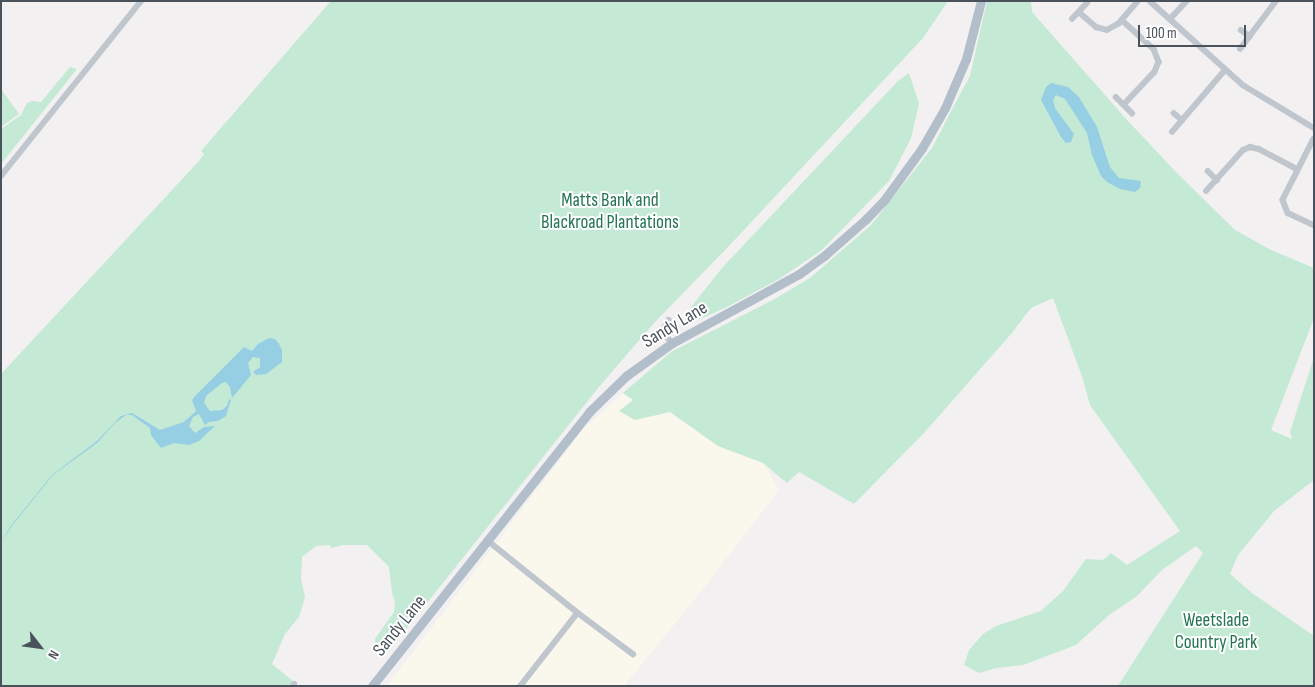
<!DOCTYPE html>
<style>
body{margin:0}
#map{position:relative;width:1315px;height:687px;overflow:hidden;background:#f2f0f0;font-family:"Sofia Sans Condensed",sans-serif}
div>[style]{position:absolute}
.commercial>*{inset:0;background:#faf7ec}
.green>*{inset:0;background:#c4ead5}
.water>*{inset:0;background:#96cee3}
.minor>*{height:5.5px;margin:-2.75px;padding:0 2.75px;transform-origin:2.75px;border-radius:2.75px;background:#c0c6cd}
.primary>*{height:9px;margin:-4.5px;padding:0 4.5px;transform-origin:4.5px;border-radius:4.5px;background:#b3becb}
span{translate:-50% -50%;white-space:nowrap;text-align:center;line-height:1.15;-webkit-text-stroke:4px #fff;paint-order:stroke}
.park-label{font-size:19px;color:#227550}
.street-label{font-size:19px;color:#4a525b}
.frame{position:absolute;inset:0;border:2px solid #4a525b;pointer-events:none}
.north{position:absolute;left:15px;top:622px;width:50px;height:50px;-webkit-text-stroke:4px #fff;paint-order:stroke;rotate:120deg;font-size:14px;font-weight:700;line-height:20px;text-align:center;color:#4a525b}
.north::after{content:'';display:block;margin:auto;width:18px;height:22px;background:#4a525b;clip-path:polygon(50% 0,100% 100%,50% 72%,0 100%)}
.scale{position:absolute;left:1138px;top:25px;width:108px;height:22px;box-sizing:border-box;border:2px solid #4a525b;border-top:0;padding-left:6px;font-size:15px;line-height:18px;white-space:nowrap;color:#4a525b;-webkit-text-stroke:4px #fff;paint-order:stroke}
</style>
<div id="map">
<div class="commercial">
<div style="clip-path:polygon(623px 393px,634px 400px,620px 411px,635px 420px,670px 412px,718px 446px,764px 463px,779px 490px,704px 588px,624px 686px,387px 686px,585px 427px)"></div>
</div>
<div class="green">
<div style="clip-path:polygon(331px 1px,948px 1px,923px 38px,728px 247px,654px 323px,598px 388px,388px 652px,376px 649px,375px 639px,394px 612px,395px 602px,392px 593px,389px 567px,367px 545px,343px 545px,331px 548px,330px 545px,316px 546px,302px 557px,301px 579px,305px 597px,299px 617px,285px 634px,272px 664px,299px 686px,1px 686px,1px 374px,199px 161px,204px 154px,201px 151px)"></div>
<div style="clip-path:polygon(987px 1px,1031px 1px,1032px 12px,1127px 120px,1177px 173px,1235px 230px,1271px 250px,1314px 268px,1314px 318px,1271px 430px,1292px 439px,1290px 432px,1314px 357px,1314px 480px,1274px 511px,1238px 555px,1230px 574px,1252px 593px,1314px 636px,1314px 686px,1118px 686px,1203px 553px,1196px 546px,1162px 570px,1137px 596px,1109px 615px,1076px 645px,1023px 665px,996px 668px,979px 673px,964px 665px,969px 650px,983px 634px,996px 626px,1041px 611px,1063px 591px,1086px 559px,1103px 560px,1111px 553px,1127px 565px,1180px 531px,1090px 405px,1083px 379px,1053px 298px,1031px 308px,1011px 334px,924px 433px,854px 504px,799px 472px,787px 483px,763px 463px,718px 446px,670px 412px,635px 420px,619px 411px,633px 400px,623px 393px,671px 352px,773px 300px,810px 278px,871px 225px,932px 148px,958px 98px,970px 76px)"></div>
<div style="clip-path:polygon(70px 67px,77px 69px,1px 164px,1px 129px,21px 115px,27px 103px,32px 101px,41px 102px)"></div>
<div style="clip-path:polygon(909px 73px,919px 104px,911px 138px,889px 181px,822px 250px,779px 279px,725px 308px,682px 327px,691px 307px,722px 268px,898px 81px)"></div>
<div style="clip-path:polygon(1px 89px,19px 114px,1px 127px)"></div>
</div>
<div class="water">
<div style="clip-path:polygon(1051px 83px,1068px 87px,1079px 97px,1097px 127px,1110px 167px,1119px 178px,1141px 181px,1140px 188px,1135px 192px,1120px 189px,1107px 182px,1101px 176px,1092px 155px,1087px 133px,1065px 99px,1056px 95px,1053px 100px,1055px 108px,1074px 134px,1071px 142px,1066px 143px,1061px 137px,1041px 100px,1046px 87px)"></div>
<div style="clip-path:polygon(269px 338px,275px 339px,279px 344px,282px 350px,282px 362px,266px 374px,256px 375px,253px 372px,260px 367px,260px 358px,253px 357px,248px 363px,251px 375px,232px 398px,230px 387px,226px 382px,222px 383px,206px 396px,204px 403px,210px 411px,222px 410px,227px 406px,229px 399px,231px 400px,226px 416px,218px 421px,209px 422px,205px 425px,199px 414px,193px 417px,189px 426px,195px 433px,204px 427px,215px 426px,199px 441px,189px 445px,174px 443px,161px 448px,151px 435px,150px 428px,132px 415px,126px 415px,115px 423px,97px 443px,53px 475px,11px 527px,1px 544px,10px 527px,52px 475px,97px 441px,121px 416px,132px 413px,160px 430px,184px 422px,196px 411px,192px 400px,196px 395px,244px 347px,252px 351px,258px 344px)"></div>
</div>
<div class="minor">
<div style="left:1150px;top:1px;width:125px;rotate:42.1deg"></div>
<div style="left:1243px;top:85px;width:83px;rotate:31.2deg"></div>
<div style="left:1079px;top:12px;width:23px;rotate:41deg"></div>
<div style="left:1096px;top:27px;width:11px;rotate:15deg"></div>
<div style="left:1107px;top:30px;width:13px;rotate:-29deg"></div>
<div style="left:1118px;top:24px;width:30px;rotate:-49deg"></div>
<div style="left:1072px;top:19px;width:22px;rotate:-47deg"></div>
<div style="left:1170px;top:19px;width:25px;rotate:-47deg"></div>
<div style="left:1122px;top:20px;width:43px;rotate:42.2deg"></div>
<div style="left:1154px;top:49px;width:14px;rotate:69deg"></div>
<div style="left:1159px;top:62px;width:11px;rotate:112deg"></div>
<div style="left:1155px;top:72px;width:45px;rotate:133.2deg"></div>
<div style="left:1241px;top:30px;width:11px;rotate:34deg"></div>
<div style="left:1240px;top:49px;width:60px;rotate:-53.1deg"></div>
<div style="left:1116px;top:97px;width:23px;rotate:45deg"></div>
<div style="left:1174px;top:113px;width:11px;rotate:41deg"></div>
<div style="left:1172px;top:132px;width:82px;rotate:-49.5deg"></div>
<div style="left:1314px;top:139px;width:68px;rotate:116.9deg"></div>
<div style="left:1283px;top:200px;width:14px;rotate:69deg"></div>
<div style="left:1288px;top:213px;width:29px;rotate:25deg"></div>
<div style="left:1208px;top:171px;width:13px;rotate:45deg"></div>
<div style="left:1px;top:176px;width:224px;rotate:-51.3deg"></div>
<div style="left:1206px;top:191px;width:55px;rotate:-47.9deg"></div>
<div style="left:1243px;top:150px;width:8px;rotate:-23deg"></div>
<div style="left:1250px;top:147px;width:9px;rotate:13deg"></div>
<div style="left:1259px;top:149px;width:43px;rotate:27.8deg"></div>
<div style="left:669px;top:320px;width:9px;rotate:117deg"></div>
<div style="left:665px;top:328px;width:6px;rotate:90deg"></div>
<div style="left:665px;top:334px;width:11px;rotate:52deg"></div>
<div style="left:487px;top:540px;width:117px;rotate:38.7deg"></div>
<div style="left:578px;top:613px;width:93px;rotate:128deg"></div>
<div style="left:578px;top:613px;width:69px;rotate:36.7deg"></div>
<div style="left:293px;top:686px;width:2px;rotate:-63deg"></div>
</div>
<div class="primary">
<div style="left:372px;top:686px;width:350px;rotate:-51.6deg"></div>
<div style="left:589px;top:412px;width:52px;rotate:-44.2deg"></div>
<div style="left:626px;top:376px;width:57px;rotate:-35.7deg"></div>
<div style="left:672px;top:343px;width:145px;rotate:-28.5deg"></div>
<div style="left:799px;top:274px;width:31px;rotate:-36deg"></div>
<div style="left:824px;top:256px;width:55px;rotate:-41.3deg"></div>
<div style="left:865px;top:220px;width:29px;rotate:-46deg"></div>
<div style="left:885px;top:199px;width:63px;rotate:-54deg"></div>
<div style="left:922px;top:148px;width:46px;rotate:-60.1deg"></div>
<div style="left:945px;top:108px;width:53px;rotate:-66.8deg"></div>
<div style="left:966px;top:59px;width:60px;rotate:-75.5deg"></div>
</div>
<div class="park-label">
<span style="left:610px;top:212px">Matts Bank and<br>Blackroad Plantations</span>
<span style="left:1216px;top:632px">Weetslade<br>Country Park</span>
</div>
<div class="street-label">
<span style="left:675px;top:325px;rotate:-31deg">Sandy Lane</span>
<span style="left:400px;top:626px;rotate:-51deg">Sandy Lane</span>
</div>
<div class="frame"></div>
<div class="north">N</div>
<div class="scale">100 m</div>
</div>
